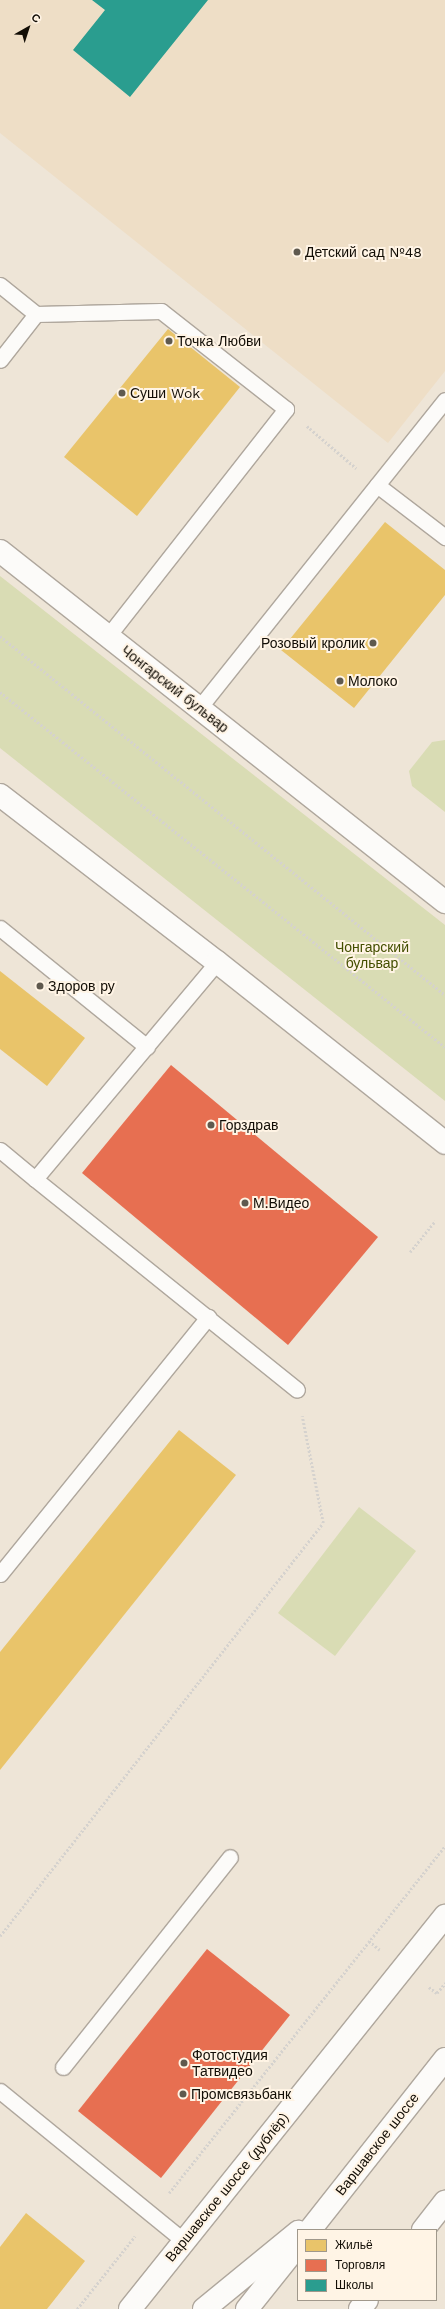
<!DOCTYPE html>
<meta charset="utf-8">
<style>
body{margin:0}
#map{position:relative;width:445px;height:2309px;overflow:hidden;background:#eee5d7;font-family:"Work Sans",sans-serif}
div>[style]{position:absolute}
.built>*{inset:0;background:#eedec6}
.green>*{inset:0;background:#d9dcb4}
.homes>*{inset:0;background:#e9c46a}
.shops>*{inset:0;background:#e76f51}
.schools>*{inset:0;background:#2a9d8f}
.path>*{height:2.5px;margin-top:-1.25px;transform-origin:0;background:repeating-linear-gradient(90deg,#d5d2ce 0 2px,transparent 0 4px)}
.roads{filter:drop-shadow(1px 0 #afa79d) drop-shadow(-1px 0 #afa79d) drop-shadow(0 1px #afa79d) drop-shadow(0 -1px #afa79d)}
.service>*{height:15px;margin:-7.5px;padding:0 7.5px;transform-origin:7.5px;border-radius:7.5px;background:#fcfbf9}
.tertiary>*{height:22px;margin:-11px;padding:0 11px;transform-origin:11px;border-radius:11px;background:#fcfbf9}
.secondary>*{height:22px;margin:-11px;padding:0 11px;transform-origin:11px;border-radius:11px;background:#fcfbf9}
.primary>*{height:22px;margin:-11px;padding:0 11px;transform-origin:11px;border-radius:11px;background:#fcfbf9}
.dots>*{width:11px;height:11px;translate:-50% -50%;box-sizing:border-box;border:2px solid #fff4e5;border-radius:50%}
span{translate:-50% -50%;white-space:nowrap;text-align:center;line-height:1.15;-webkit-text-stroke:4px #fff4e5;paint-order:stroke}
.poi-label{font-size:14px;color:#120d05}
.left{translate:0 -50%;text-align:left}
.right{translate:-100% -50%;text-align:right}
.street-label{font-size:14px;color:#120d05}
.park-label{font-size:14px;color:#444f00}
.legend{position:absolute;left:297px;top:2229px;width:140px;height:72px;box-sizing:border-box;background:#fff4e5;border:1px solid #a0988b;margin:0;padding:5px 7px;list-style:none;font-size:12px;color:#120d05}
.legend li{display:flex;align-items:center;gap:8px;height:20px}
.legend b{width:20px;border:1px solid #a0988b}
.north{position:absolute;left:8px;top:8px;width:40px;height:40px;-webkit-text-stroke:3px #fff4e5;paint-order:stroke;rotate:39deg;font-size:11px;font-weight:700;line-height:16px;text-align:center;color:#120d05}
.north::after{content:'';display:block;margin:auto;width:14px;height:18px;background:#120d05;clip-path:polygon(50% 0,100% 100%,50% 72%,0 100%)}
</style>
<div id="map">
<div class="built">
<div style="clip-path:polygon(0 0,445px 0,445px 371px,388px 443px,0 133px)"></div>
</div>
<div class="green">
<div style="clip-path:polygon(0 576px,445px 925px,445px 1101px,0 748px)"></div>
<div style="clip-path:polygon(445px 740px,445px 812px,412px 786px,409px 771px,432px 742px)"></div>
<div style="clip-path:polygon(359px 1507px,416px 1551px,335px 1656px,278px 1613px)"></div>
</div>
<div class="homes">
<div style="clip-path:polygon(168px 329px,240px 387px,137px 516px,64px 457px)"></div>
<div style="clip-path:polygon(385px 522px,445px 570px,445px 595px,354px 708px,281px 650px)"></div>
<div style="clip-path:polygon(0 971px,85px 1038px,47px 1086px,0 1049px)"></div>
<div style="clip-path:polygon(179px 1430px,236px 1475px,0 1770px,0 1652px)"></div>
<div style="clip-path:polygon(26px 2213px,85px 2261px,47px 2309px,0 2309px,0 2247px)"></div>
</div>
<div class="shops">
<div style="clip-path:polygon(171px 1065px,378px 1237px,288px 1345px,82px 1173px)"></div>
<div style="clip-path:polygon(207px 1949px,290px 2015px,161px 2178px,78px 2111px)"></div>
</div>
<div class="schools">
<div style="clip-path:polygon(92px 0,208px 0,130px 97px,73px 50px,105px 10px)"></div>
</div>
<div class="path">
<div style="left:307px;top:426px;width:65px;rotate:40.6deg"></div>
<div style="left:0;top:636px;width:572px;rotate:38.89deg"></div>
<div style="left:0;top:692px;width:569px;rotate:38.58deg"></div>
<div style="left:410px;top:1252px;width:40px;rotate:-51deg"></div>
<div style="left:0;top:1936px;width:524px;rotate:-51.97deg"></div>
<div style="left:323px;top:1523px;width:109px;rotate:-101.1deg"></div>
<div style="left:369px;top:1941px;width:14px;rotate:39deg"></div>
<div style="left:429px;top:1987px;width:10px;rotate:37deg"></div>
<div style="left:437px;top:1993px;width:13px;rotate:-51deg"></div>
<div style="left:169px;top:2193px;width:443px;rotate:-51.5deg"></div>
<div style="left:77px;top:2309px;width:93px;rotate:-51.5deg"></div>
</div>
<div class="roads">
<div class="service">
<div style="left:0;top:285px;width:46px;rotate:38.9deg"></div>
<div style="left:36px;top:314px;width:58px;rotate:128deg"></div>
<div style="left:36px;top:314px;width:125px;rotate:-1.4deg"></div>
<div style="left:161px;top:311px;width:159px;rotate:38.1deg"></div>
<div style="left:286px;top:409px;width:288px;rotate:128.1deg"></div>
<div style="left:377px;top:485px;width:86px;rotate:37.4deg"></div>
<div style="left:199px;top:708px;width:394px;rotate:-51.4deg"></div>
<div style="left:0;top:928px;width:189px;rotate:39deg"></div>
<div style="left:0;top:1150px;width:45px;rotate:39.6deg"></div>
<div style="left:35px;top:1179px;width:283px;rotate:-50deg"></div>
<div style="left:35px;top:1179px;width:336px;rotate:38.8deg"></div>
<div style="left:0;top:1574px;width:331px;rotate:-51deg"></div>
<div style="left:63px;top:2067px;width:268px;rotate:-51.5deg"></div>
<div style="left:0;top:2091px;width:237px;rotate:39.2deg"></div>
</div>
<div class="tertiary">
<div style="left:130px;top:2309px;width:504px;rotate:-51.29deg"></div>
<div style="left:204px;top:2309px;width:122px;rotate:-39.3deg"></div>
</div>
<div class="secondary">
<div style="left:0;top:551px;width:567px;rotate:38.27deg"></div>
<div style="left:0;top:795px;width:274px;rotate:37.6deg"></div>
<div style="left:217px;top:962px;width:291px;rotate:38.4deg"></div>
</div>
<div class="primary">
<div style="left:310px;top:2230px;width:218px;rotate:-51.7deg"></div>
<div style="left:423px;top:2230px;width:36px;rotate:-52deg"></div>
<div style="left:247px;top:2309px;width:82px;rotate:-51.4deg"></div>
<div style="left:360px;top:2309px;width:11px;rotate:-52deg"></div>
</div>
</div>
<div class="dots">
<div style="left:297px;top:252px;background:#5f594e"></div>
<div style="left:169px;top:341px;background:#5f594e"></div>
<div style="left:122px;top:393px;background:#5f594e"></div>
<div style="left:373px;top:643px;background:#5f594e"></div>
<div style="left:340px;top:681px;background:#5f594e"></div>
<div style="left:40px;top:986px;background:#5f594e"></div>
<div style="left:211px;top:1125px;background:#5f594e"></div>
<div style="left:245px;top:1203px;background:#5f594e"></div>
<div style="left:184px;top:2063px;background:#5f594e"></div>
<div style="left:183px;top:2094px;background:#5f594e"></div>
</div>
<div class="poi-label">
<span class="left" style="left:305px;top:252px">Детский сад №48</span>
<span class="left" style="left:177px;top:341px">Точка Любви</span>
<span class="left" style="left:130px;top:393px">Суши Wok</span>
<span class="right" style="left:365px;top:643px">Розовый кролик</span>
<span class="left" style="left:348px;top:681px">Молоко</span>
<span class="left" style="left:48px;top:986px">Здоров ру</span>
<span class="left" style="left:219px;top:1125px">Горздрав</span>
<span class="left" style="left:253px;top:1203px">М.Видео</span>
<span class="left" style="left:192px;top:2063px">Фотостудия<br>Татвидео</span>
<span class="left" style="left:191px;top:2094px">Промсвязьбанк</span>
</div>
<div class="street-label">
<span style="left:175px;top:689px;rotate:38deg">Чонгарский бульвар</span>
<span style="left:377px;top:2144px;rotate:-52deg">Варшавское шоссе</span>
<span style="left:227px;top:2187px;rotate:-51deg">Варшавское шоссе (дублёр)</span>
</div>
<div class="park-label">
<span style="left:372px;top:955px">Чонгарский<br>бульвар</span>
</div>
<ul class="legend">
<li><b style="height:11px;background:#e9c46a"></b>Жильё</li>
<li><b style="height:11px;background:#e76f51"></b>Торговля</li>
<li><b style="height:11px;background:#2a9d8f"></b>Школы</li>
</ul>
<div class="north">С</div>
</div>
